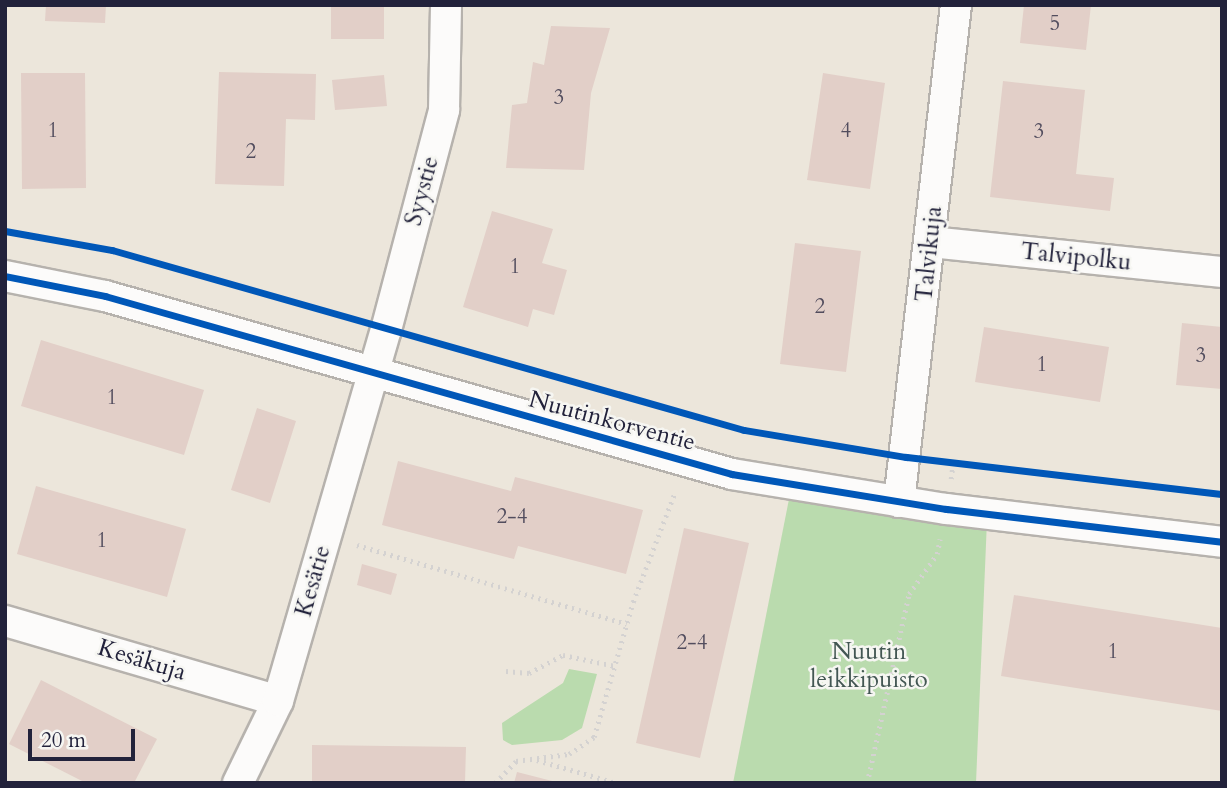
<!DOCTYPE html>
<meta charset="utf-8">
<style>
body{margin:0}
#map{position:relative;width:1227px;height:788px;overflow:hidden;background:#ece6db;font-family:Cardo,serif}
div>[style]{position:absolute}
.green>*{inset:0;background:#badbae}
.building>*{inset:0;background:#e2cfc8}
.path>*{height:4.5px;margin-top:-2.25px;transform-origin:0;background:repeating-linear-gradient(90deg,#d4d2d1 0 2px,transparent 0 7px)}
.roads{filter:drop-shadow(2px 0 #b6b2ad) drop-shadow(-2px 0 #b6b2ad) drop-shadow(0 2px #b6b2ad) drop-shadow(0 -2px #b6b2ad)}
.street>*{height:30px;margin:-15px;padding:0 15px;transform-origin:15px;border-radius:15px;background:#fcfbfa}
.cycleway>*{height:7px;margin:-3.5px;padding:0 3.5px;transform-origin:3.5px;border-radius:3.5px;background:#0057b8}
span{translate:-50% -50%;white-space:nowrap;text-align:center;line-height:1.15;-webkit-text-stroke:5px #f6f6f2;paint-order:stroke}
.number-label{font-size:21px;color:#524d5e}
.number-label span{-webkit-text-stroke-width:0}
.street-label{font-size:24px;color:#22223b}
.park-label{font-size:24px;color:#435753}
.frame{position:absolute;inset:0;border:7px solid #22223b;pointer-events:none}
.scale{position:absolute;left:28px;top:729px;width:107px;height:32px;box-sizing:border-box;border:4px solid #22223b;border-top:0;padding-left:9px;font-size:21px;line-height:24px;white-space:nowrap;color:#22223b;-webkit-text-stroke:5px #f6f6f2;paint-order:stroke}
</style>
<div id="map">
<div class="green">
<div style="clip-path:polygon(790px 494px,987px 520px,976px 783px,733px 783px)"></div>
<div style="clip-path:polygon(569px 669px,597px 674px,582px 728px,562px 740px,512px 745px,503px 740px,502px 723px,563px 683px)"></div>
</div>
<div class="building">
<div style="clip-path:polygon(46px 5px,106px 5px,105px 23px,45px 21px)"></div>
<div style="clip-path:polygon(331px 5px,384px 5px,384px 39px,331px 39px)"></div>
<div style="clip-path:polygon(1024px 5px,1091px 5px,1086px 50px,1020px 43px)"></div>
<div style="clip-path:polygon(551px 26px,610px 28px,591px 93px,584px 170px,506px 168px,512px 105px,527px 103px,533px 62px,544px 65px)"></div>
<div style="clip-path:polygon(219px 72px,316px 74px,315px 120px,286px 119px,284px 186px,215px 184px)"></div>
<div style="clip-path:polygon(21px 73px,85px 73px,86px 188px,22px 189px)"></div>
<div style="clip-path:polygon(823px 73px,885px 83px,870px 189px,807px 180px)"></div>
<div style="clip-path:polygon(384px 75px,387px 106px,335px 110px,332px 80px)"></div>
<div style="clip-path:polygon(1003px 81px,1085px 90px,1076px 174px,1114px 178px,1110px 211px,990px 197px)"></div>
<div style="clip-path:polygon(492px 211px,553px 229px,542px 263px,567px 270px,554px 315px,533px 309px,528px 327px,463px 307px)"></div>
<div style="clip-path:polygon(795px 243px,861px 251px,846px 372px,780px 364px)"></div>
<div style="clip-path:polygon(1182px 323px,1222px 327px,1222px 389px,1176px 385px)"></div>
<div style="clip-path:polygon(984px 327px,1109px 347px,1100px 402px,975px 382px)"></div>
<div style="clip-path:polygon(41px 340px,204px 390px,184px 455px,21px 406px)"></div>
<div style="clip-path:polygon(257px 408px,296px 421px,270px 503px,231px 490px)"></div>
<div style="clip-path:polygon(398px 461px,511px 491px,515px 477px,643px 510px,626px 574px,518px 546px,514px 559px,382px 525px)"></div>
<div style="clip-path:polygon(36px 486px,186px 529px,167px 597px,17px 554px)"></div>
<div style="clip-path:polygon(684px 528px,749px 543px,700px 758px,636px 743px)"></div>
<div style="clip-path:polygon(362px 564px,397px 574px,391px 595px,357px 585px)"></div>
<div style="clip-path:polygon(1014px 595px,1222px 628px,1222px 711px,1001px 676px)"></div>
<div style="clip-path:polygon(41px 680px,157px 739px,134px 783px,86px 783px,9px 744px)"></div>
<div style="clip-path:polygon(312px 745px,466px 747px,465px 783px,312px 783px)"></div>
<div style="clip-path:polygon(517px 772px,556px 782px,556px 783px,514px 783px)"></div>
</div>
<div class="path">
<div style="left:951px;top:479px;width:17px;rotate:-83deg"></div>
<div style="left:357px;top:545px;width:281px;rotate:16.3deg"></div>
<div style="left:506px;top:671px;width:23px;rotate:5deg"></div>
<div style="left:529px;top:673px;width:38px;rotate:-28deg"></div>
<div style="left:563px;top:655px;width:53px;rotate:11.9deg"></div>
<div style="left:537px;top:760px;width:82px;rotate:16.2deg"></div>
<div style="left:495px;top:783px;width:30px;rotate:-46deg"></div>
<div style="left:516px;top:761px;width:53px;rotate:-7.5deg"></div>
<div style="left:569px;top:754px;width:30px;rotate:-34deg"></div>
<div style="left:594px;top:737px;width:141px;rotate:-73.9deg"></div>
<div style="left:633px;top:602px;width:118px;rotate:-69.1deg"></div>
<div style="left:867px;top:783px;width:194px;rotate:-77.5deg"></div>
<div style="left:909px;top:594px;width:49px;rotate:-55deg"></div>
<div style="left:937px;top:554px;width:15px;rotate:-79deg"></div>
</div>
<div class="roads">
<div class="street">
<div style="left:931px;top:242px;width:293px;rotate:5.9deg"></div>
<div style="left:5px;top:276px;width:102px;rotate:11.3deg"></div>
<div style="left:105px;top:296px;width:652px;rotate:15.85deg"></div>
<div style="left:732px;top:474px;width:217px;rotate:9.3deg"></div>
<div style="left:946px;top:509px;width:278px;rotate:6.8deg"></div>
<div style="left:899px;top:502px;width:500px;rotate:-83.46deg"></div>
<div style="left:5px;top:621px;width:284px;rotate:16.3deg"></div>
<div style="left:238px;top:783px;width:91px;rotate:-64deg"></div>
<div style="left:278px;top:701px;width:386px;rotate:-73.8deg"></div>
<div style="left:386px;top:330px;width:228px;rotate:-75.2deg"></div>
<div style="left:444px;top:110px;width:105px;rotate:-88.9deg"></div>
</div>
</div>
<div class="cycleway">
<div style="left:5px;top:231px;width:109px;rotate:10.1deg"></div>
<div style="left:112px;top:250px;width:657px;rotate:15.9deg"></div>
<div style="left:744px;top:430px;width:164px;rotate:9.5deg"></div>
<div style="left:906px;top:457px;width:318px;rotate:6.7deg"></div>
<div style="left:5px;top:276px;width:102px;rotate:11.3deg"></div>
<div style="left:105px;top:296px;width:652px;rotate:15.85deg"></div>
<div style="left:732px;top:474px;width:217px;rotate:9.3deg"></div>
<div style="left:946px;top:509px;width:278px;rotate:6.8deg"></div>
</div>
<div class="number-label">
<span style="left:1055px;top:24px">5</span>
<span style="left:559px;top:98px">3</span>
<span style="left:53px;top:131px">1</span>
<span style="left:846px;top:131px">4</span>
<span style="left:1039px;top:132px">3</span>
<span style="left:251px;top:152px">2</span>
<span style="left:515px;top:267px">1</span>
<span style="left:820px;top:307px">2</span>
<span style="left:1201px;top:356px">3</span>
<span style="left:1042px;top:365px">1</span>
<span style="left:112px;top:398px">1</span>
<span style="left:512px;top:517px">2-4</span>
<span style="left:102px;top:541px">1</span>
<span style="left:692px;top:643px">2-4</span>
<span style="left:1113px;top:652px">1</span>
</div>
<div class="street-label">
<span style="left:422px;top:191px;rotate:-75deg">Syystie</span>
<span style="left:929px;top:254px;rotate:-84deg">Talvikuja</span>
<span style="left:1076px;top:257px;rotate:6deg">Talvipolku</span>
<span style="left:612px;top:421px;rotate:15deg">Nuutinkorventie</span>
<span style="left:313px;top:581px;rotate:-74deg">Kesätie</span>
<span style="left:142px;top:660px;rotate:17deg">Kesäkuja</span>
</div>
<div class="park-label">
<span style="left:869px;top:666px">Nuutin<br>leikkipuisto</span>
</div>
<div class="frame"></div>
<div class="scale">20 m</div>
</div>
